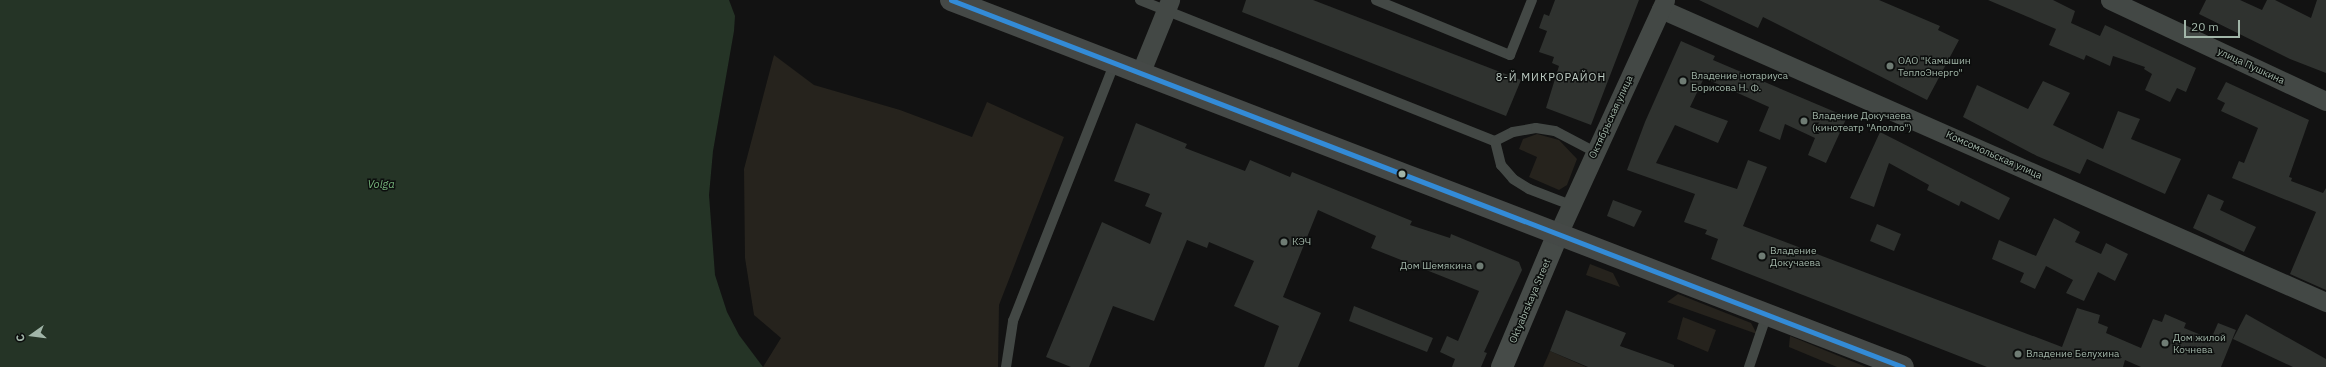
<!DOCTYPE html>
<meta charset="utf-8">
<style>
body{margin:0}
#map{position:relative;width:2326px;height:367px;overflow:hidden;background:#121212;font-family:"IBM Plex Sans",sans-serif}
div>[style]{position:absolute}
.green>*{inset:0;background:#26231d}
.water>*{inset:0;background:#253426}
.building>*{inset:0;background:#2f322f}
.lane>*{height:10px;margin:-5px;padding:0 5px;transform-origin:5px;border-radius:5px;background:#434845}
.street>*{height:19px;margin:-9.5px;padding:0 9.5px;transform-origin:9.5px;border-radius:9.5px;background:#434845}
.secondary>*{height:22px;margin:-11px;padding:0 11px;transform-origin:11px;border-radius:11px;background:#464b48}
.primary>*{height:22px;margin:-11px;padding:0 11px;transform-origin:11px;border-radius:11px;background:#454947}
.bus-1>*{height:5px;margin:-2.5px;padding:0 2.5px;transform-origin:2.5px;border-radius:2.5px;background:#338bd7}
.dots>*{width:11px;height:11px;translate:-50% -50%;box-sizing:border-box;border:2px solid #0c0e0d;border-radius:50%}
span{translate:-50% -50%;white-space:nowrap;text-align:center;line-height:1.15;-webkit-text-stroke:3px #0c0e0d;paint-order:stroke}
.poi-label{font-size:10px;color:#a1b5a8}
.left{translate:0 -50%;text-align:left}
.right{translate:-100% -50%;text-align:right}
.street-label{font-size:10px;color:#a1b5a8}
.neighbourhood-label{font-size:11px;color:#c2d0c8;letter-spacing:1px}
.water-label{font-size:11px;color:#75b37b;font-style:italic}
.north{position:absolute;left:12px;top:315px;width:40px;height:40px;-webkit-text-stroke:3px #0c0e0d;paint-order:stroke;rotate:256deg;font-size:11px;font-weight:700;line-height:16px;text-align:center;color:#a1b5a8}
.north::after{content:'';display:block;margin:auto;width:14px;height:18px;background:#a1b5a8;clip-path:polygon(50% 0,100% 100%,50% 72%,0 100%)}
.scale{position:absolute;left:2184px;top:20px;width:56px;height:18px;box-sizing:border-box;border:2px solid #a1b5a8;border-top:0;padding-left:5px;font-size:12px;line-height:14px;white-space:nowrap;color:#a1b5a8;-webkit-text-stroke:3px #0c0e0d;paint-order:stroke}
</style>
<div id="map">
<div class="green">
<div style="clip-path:polygon(774px 55px,814px 85px,900px 110px,972px 137px,987px 102px,1064px 137px,999px 305px,998px 367px,763px 367px,781px 338px,754px 315px,745px 258px,744px 169px)"></div>
<div style="clip-path:polygon(1537px 134px,1559px 140px,1577px 159px,1567px 185px,1559px 190px,1529px 177px,1537px 157px,1519px 149px,1523px 139px)"></div>
<div style="clip-path:polygon(1590px 264px,1613px 273px,1620px 287px,1586px 275px)"></div>
<div style="clip-path:polygon(1678px 294px,1751px 323px,1757px 334px,1667px 302px)"></div>
<div style="clip-path:polygon(1683px 317px,1716px 330px,1708px 352px,1677px 339px)"></div>
<div style="clip-path:polygon(1790px 336px,1866px 367px,1837px 367px,1789px 347px)"></div>
<div style="clip-path:polygon(1550px 351px,1586px 367px,1543px 367px)"></div>
</div>
<div class="water">
<div style="clip-path:polygon(0 0,729px 0,735px 16px,734px 31px,713px 151px,709px 195px,715px 275px,727px 312px,739px 335px,763px 367px,0 367px)"></div>
</div>
<div class="building">
<div style="clip-path:polygon(1246px 0,1313px 0,1521px 80px,1506px 116px,1242px 12px)"></div>
<div style="clip-path:polygon(1555px 0,1639px 0,1591px 125px,1546px 108px,1559px 66px,1552px 63px,1554px 57px,1539px 52px,1547px 31px,1539px 28px,1544px 14px,1549px 16px)"></div>
<div style="clip-path:polygon(1699px 0,1879px 0,1940px 26px,1938px 30px,1959px 40px,1927px 100px,1763px 17px,1758px 28px)"></div>
<div style="clip-path:polygon(1988px 0,2053px 0,2075px 11px,2071px 23px,2100px 36px,2105px 25px,2196px 68px,2186px 92px,2177px 88px,2170px 102px,2145px 90px,2152px 74px,2144px 69px,2145px 67px,2113px 56px,2110px 66px,2086px 55px,2084px 60px,2049px 45px,2056px 29px)"></div>
<div style="clip-path:polygon(2206px 0,2240px 0,2262px 10px,2267px 0,2275px 0,2311px 18px,2317px 0,2326px 0,2326px 73px,2290px 59px,2199px 14px)"></div>
<div style="clip-path:polygon(1681px 41px,1715px 56px,1713px 60px,1847px 117px,1826px 163px,1808px 155px,1815px 138px,1785px 124px,1780px 140px,1759px 131px,1769px 107px,1704px 78px,1690px 107px,1728px 121px,1718px 143px,1675px 125px,1656px 163px,1737px 189px,1748px 160px,1767px 167px,1743px 226px,2062px 347px,2077px 308px,2100px 315px,2098px 323px,2108px 327px,2106px 333px,2141px 348px,2153px 319px,2162px 322px,2165px 314px,2186px 323px,2184px 328px,2211px 339px,2218px 323px,2236px 330px,2221px 367px,2141px 367px,2125px 360px,2123px 367px,1987px 367px,1711px 259px,1718px 239px,1705px 234px,1707px 230px,1684px 222px,1695px 194px,1627px 170px,1645px 122px)"></div>
<div style="clip-path:polygon(2043px 81px,2070px 93px,2053px 125px,2103px 149px,2118px 111px,2140px 119px,2131px 139px,2181px 159px,2165px 194px,2087px 159px,2080px 174px,2037px 156px,1963px 117px,1977px 85px,2028px 109px)"></div>
<div style="clip-path:polygon(2226px 82px,2309px 120px,2289px 177px,2292px 178px,2291px 181px,2323px 193px,2326px 188px,2326px 290px,2290px 274px,2316px 212px,2232px 178px,2239px 161px,2244px 163px,2258px 128px,2221px 111px,2225px 103px,2217px 99px)"></div>
<div style="clip-path:polygon(1136px 123px,1187px 144px,1185px 148px,1245px 171px,1250px 160px,1290px 177px,1292px 172px,1412px 221px,1410px 225px,1450px 238px,1451px 234px,1519px 262px,1522px 270px,1484px 352px,1487px 353px,1481px 367px,1452px 367px,1455px 359px,1440px 352px,1447px 336px,1458px 341px,1479px 291px,1371px 248px,1376px 236px,1318px 210px,1283px 297px,1321px 313px,1298px 367px,1264px 367px,1279px 326px,1234px 306px,1254px 261px,1209px 242px,1207px 248px,1187px 240px,1154px 321px,1113px 306px,1089px 367px,1071px 367px,1046px 357px,1102px 222px,1150px 244px,1162px 213px,1145px 206px,1150px 194px,1114px 181px)"></div>
<div style="clip-path:polygon(1880px 132px,2010px 198px,1999px 220px,1961px 201px,1959px 206px,1927px 190px,1929px 185px,1889px 163px,1874px 207px,1850px 198px)"></div>
<div style="clip-path:polygon(2208px 194px,2224px 201px,2220px 210px,2256px 227px,2244px 252px,2193px 228px)"></div>
<div style="clip-path:polygon(1613px 200px,1642px 211px,1634px 227px,1607px 216px)"></div>
<div style="clip-path:polygon(2054px 218px,2080px 232px,2075px 242px,2101px 254px,2106px 243px,2128px 254px,2115px 281px,2098px 272px,2084px 301px,2066px 293px,2073px 280px,2046px 266px,2035px 289px,2020px 282px,2024px 273px,1992px 259px,1999px 240px,2036px 256px)"></div>
<div style="clip-path:polygon(1877px 224px,1901px 234px,1894px 251px,1870px 241px)"></div>
<div style="clip-path:polygon(1354px 306px,1433px 338px,1427px 352px,1349px 321px)"></div>
<div style="clip-path:polygon(1566px 310px,1626px 333px,1620px 346px,1674px 365px,1674px 367px,1588px 367px,1550px 351px)"></div>
<div style="clip-path:polygon(2246px 314px,2326px 359px,2326px 367px,2293px 367px,2233px 339px)"></div>
</div>
<div class="lane">
<div style="left:1140px;top:0;width:382px;rotate:21.7deg"></div>
<div style="left:1495px;top:141px;width:20px;rotate:-27deg"></div>
<div style="left:1513px;top:132px;width:23px;rotate:-10deg"></div>
<div style="left:1536px;top:128px;width:19px;rotate:9deg"></div>
<div style="left:1555px;top:131px;width:45px;rotate:27.7deg"></div>
<div style="left:1376px;top:0;width:145px;rotate:22.3deg"></div>
<div style="left:1510px;top:55px;width:59px;rotate:-68.2deg"></div>
<div style="left:1495px;top:141px;width:25px;rotate:76deg"></div>
<div style="left:1501px;top:165px;width:18px;rotate:49deg"></div>
<div style="left:1513px;top:179px;width:19px;rotate:32deg"></div>
<div style="left:1529px;top:189px;width:45px;rotate:20.9deg"></div>
<div style="left:1006px;top:367px;width:47px;rotate:-81.3deg"></div>
<div style="left:1013px;top:321px;width:276px;rotate:-68.5deg"></div>
<div style="left:1749px;top:367px;width:56px;rotate:-71.2deg"></div>
</div>
<div class="street">
<div style="left:2110px;top:0;width:238px;rotate:25.1deg"></div>
<div style="left:1661px;top:9px;width:727px;rotate:23.78deg"></div>
<div style="left:1140px;top:74px;width:80px;rotate:-67.9deg"></div>
<div style="left:1558px;top:234px;width:257px;rotate:-65.4deg"></div>
</div>
<div class="secondary">
<div style="left:1502px;top:367px;width:144px;rotate:-67.2deg"></div>
</div>
<div class="primary">
<div style="left:951px;top:0;width:1020px;rotate:21.08deg"></div>
</div>
<div class="bus-1">
<div style="left:951px;top:0;width:1020px;rotate:21.08deg"></div>
</div>
<div class="dots">
<div style="left:1890px;top:66px;background:#6f7c74"></div>
<div style="left:1683px;top:81px;background:#6f7c74"></div>
<div style="left:1804px;top:121px;background:#6f7c74"></div>
<div style="left:1402px;top:174px;background:#a1b5a8"></div>
<div style="left:1284px;top:242px;background:#6f7c74"></div>
<div style="left:1762px;top:256px;background:#6f7c74"></div>
<div style="left:1480px;top:266px;background:#6f7c74"></div>
<div style="left:2165px;top:343px;background:#6f7c74"></div>
<div style="left:2018px;top:354px;background:#6f7c74"></div>
</div>
<div class="poi-label">
<span class="left" style="left:1898px;top:66px">ОАО "Камышин<br>ТеплоЭнерго"</span>
<span class="left" style="left:1691px;top:81px">Владение нотариуса<br>Борисова Н. Ф.</span>
<span class="left" style="left:1812px;top:121px">Владение Докучаева<br>(кинотеатр "Аполло")</span>
<span class="left" style="left:1292px;top:242px">КЭЧ</span>
<span class="left" style="left:1770px;top:256px">Владение<br>Докучаева</span>
<span class="right" style="left:1472px;top:266px">Дом Шемякина</span>
<span class="left" style="left:2173px;top:343px">Дом жилой<br>Кочнева</span>
<span class="left" style="left:2026px;top:354px">Владение Белухина</span>
</div>
<div class="street-label">
<span style="left:2251px;top:66px;rotate:25deg">улица Пушкина</span>
<span style="left:1611px;top:117px;rotate:-65deg">Октябрьская улица</span>
<span style="left:1994px;top:155px;rotate:24deg">Комсомольская улица</span>
<span style="left:1530px;top:301px;rotate:-67deg">Oktyabrskaya Street</span>
</div>
<div class="neighbourhood-label">
<span style="left:1551px;top:77px">8-Й МИКРОРАЙОН</span>
</div>
<div class="water-label">
<span style="left:381px;top:184px">Volga</span>
</div>
<div class="north">С</div>
<div class="scale">20 m</div>
</div>
